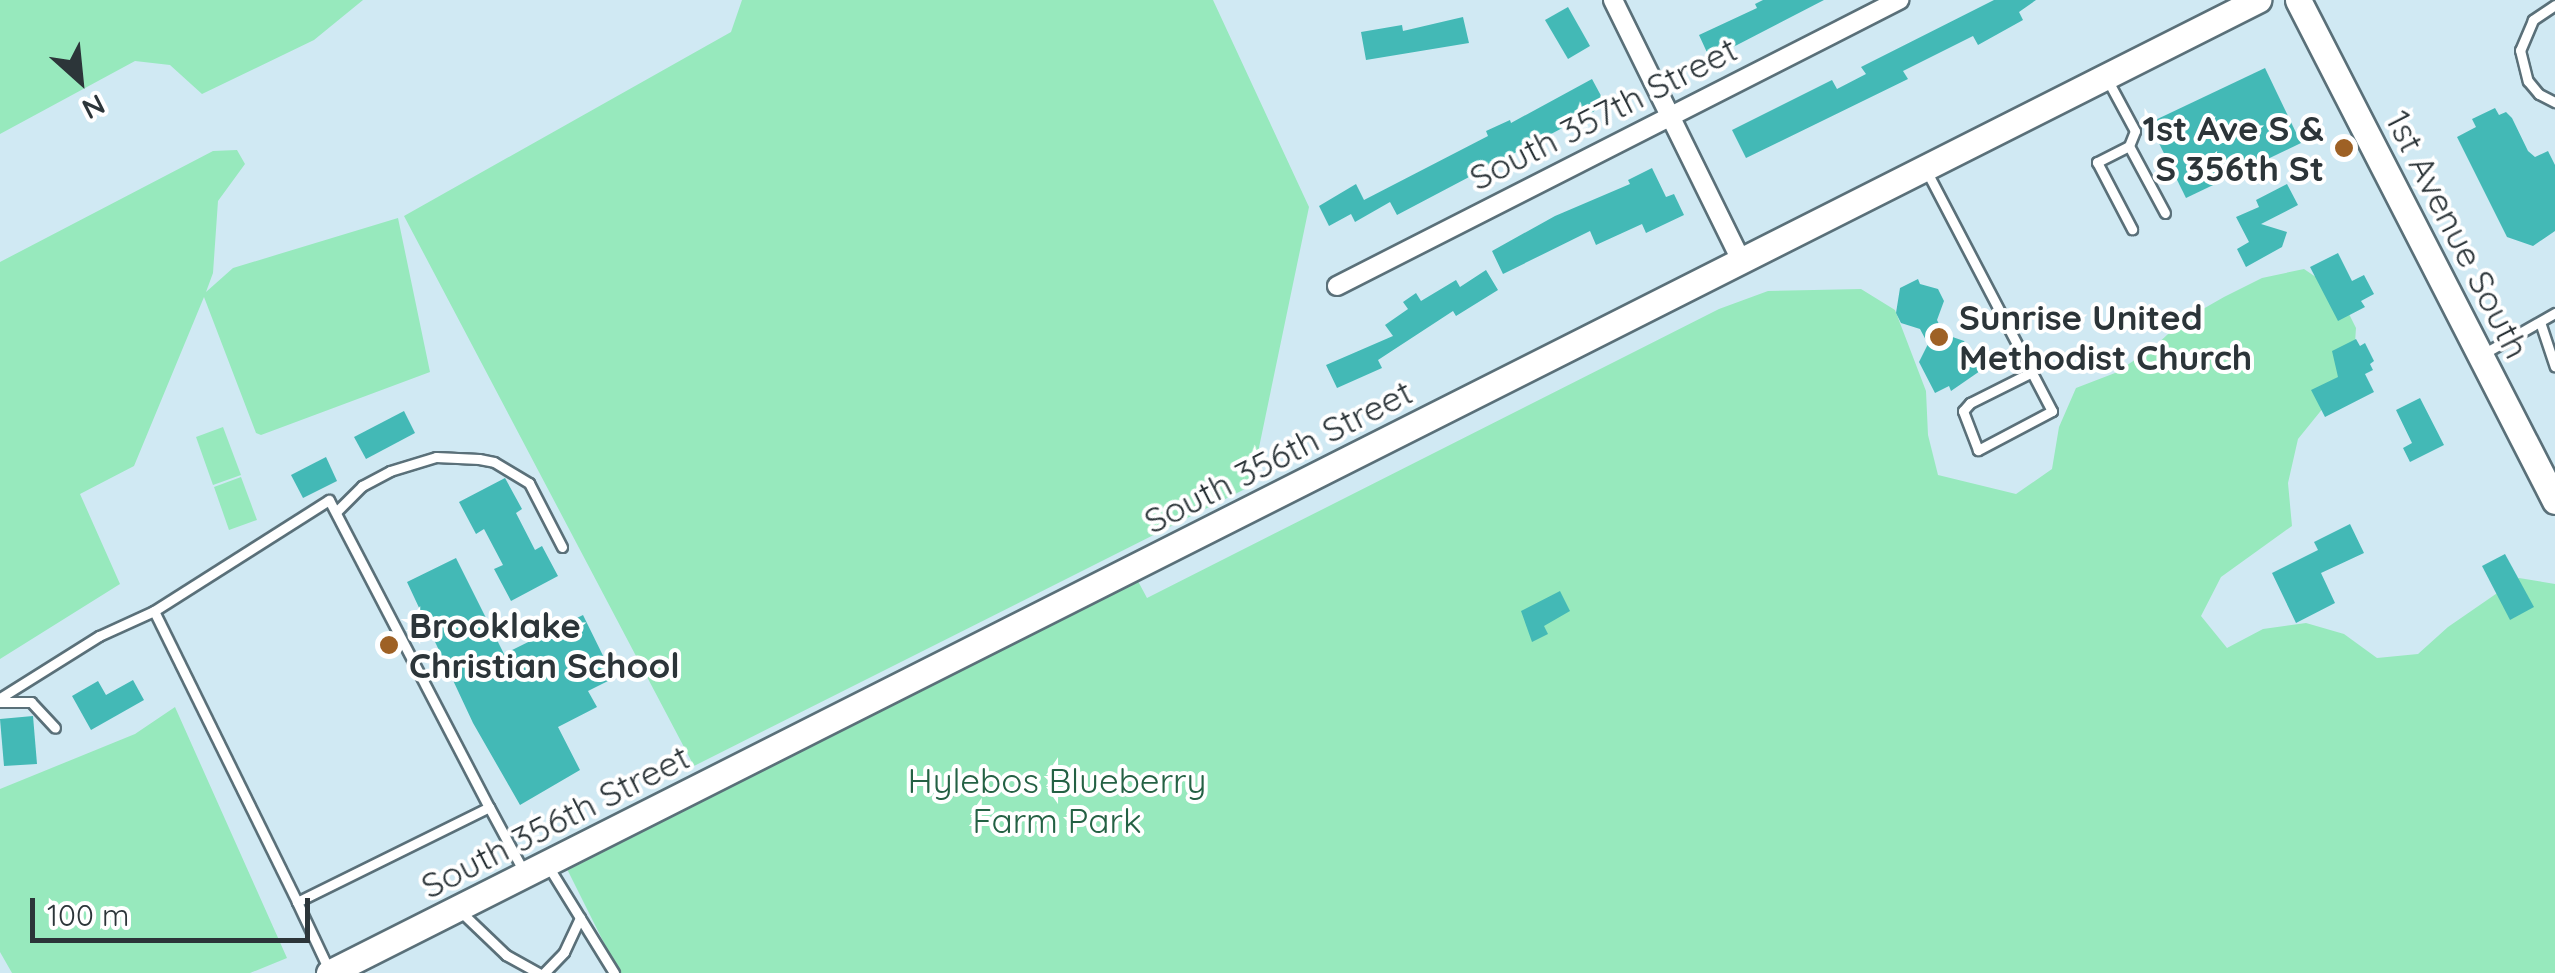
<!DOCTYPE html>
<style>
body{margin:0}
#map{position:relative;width:2555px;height:973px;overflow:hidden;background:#d0e9f3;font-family:Quicksand,sans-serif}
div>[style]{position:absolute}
.green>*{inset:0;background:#97e9bd}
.building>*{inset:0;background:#43b9b6}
.roads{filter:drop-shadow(2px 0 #5a7079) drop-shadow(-2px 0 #5a7079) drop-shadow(0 2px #5a7079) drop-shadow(0 -2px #5a7079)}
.service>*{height:9px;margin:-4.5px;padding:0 4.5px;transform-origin:4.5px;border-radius:4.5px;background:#fff}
.minor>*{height:18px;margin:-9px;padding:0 9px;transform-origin:9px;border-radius:9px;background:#fff}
.secondary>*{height:25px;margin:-12.5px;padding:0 12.5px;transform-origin:12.5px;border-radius:12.5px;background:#fff}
.dots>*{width:28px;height:28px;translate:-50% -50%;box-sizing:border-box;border:5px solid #fff;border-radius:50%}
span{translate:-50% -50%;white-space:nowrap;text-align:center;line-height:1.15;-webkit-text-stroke:8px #fff;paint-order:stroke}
.street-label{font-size:35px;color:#2c3539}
.poi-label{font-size:35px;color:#2c3539;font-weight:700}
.right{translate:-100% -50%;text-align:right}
.left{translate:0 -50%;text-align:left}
.park-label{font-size:35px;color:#246144}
.north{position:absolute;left:30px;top:30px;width:100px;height:100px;-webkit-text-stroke:8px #fff;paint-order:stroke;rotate:153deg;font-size:28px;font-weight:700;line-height:40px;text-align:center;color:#2c3539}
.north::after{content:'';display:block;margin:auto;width:35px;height:45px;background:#2c3539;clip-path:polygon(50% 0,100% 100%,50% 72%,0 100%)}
.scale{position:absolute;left:30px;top:898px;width:280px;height:45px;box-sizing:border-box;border:5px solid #2c3539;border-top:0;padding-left:12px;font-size:30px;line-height:35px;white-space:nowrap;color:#2c3539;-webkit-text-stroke:8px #fff;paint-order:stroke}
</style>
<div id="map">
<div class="green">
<div style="clip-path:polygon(0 0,363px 0,314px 40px,202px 94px,170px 65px,135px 61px,0 134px)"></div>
<div style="clip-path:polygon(742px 0,1213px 0,1309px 207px,1251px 486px,694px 766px,404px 216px,731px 32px)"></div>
<div style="clip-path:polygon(237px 150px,245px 164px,218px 201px,213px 273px,206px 292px,233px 268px,398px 218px,430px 372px,261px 435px,256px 433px,204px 297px,134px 466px,80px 494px,120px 584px,0 659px,0 262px,213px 151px)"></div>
<div style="clip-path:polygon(2304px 269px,2338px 292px,2356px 328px,2353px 371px,2298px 439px,2288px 483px,2292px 526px,2221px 577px,2201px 616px,2227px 648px,2263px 629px,2306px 623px,2344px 634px,2377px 658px,2418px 654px,2448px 627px,2519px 578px,2555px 584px,2555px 973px,619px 973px,561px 857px,1132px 570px,1147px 598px,1719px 309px,1768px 291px,1861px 289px,1895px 310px,1926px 391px,1928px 435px,1938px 475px,2016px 494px,2052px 469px,2059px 427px,2076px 388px,2115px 373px,2153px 348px,2182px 321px,2224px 297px,2262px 278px)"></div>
<div style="clip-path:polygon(223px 427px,241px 475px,213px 485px,196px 437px)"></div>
<div style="clip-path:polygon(241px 477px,257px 520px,229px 530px,214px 487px)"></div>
<div style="clip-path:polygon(175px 707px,287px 958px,250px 973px,12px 973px,0 952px,0 789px,135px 734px)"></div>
</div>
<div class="building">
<div style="clip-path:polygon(1763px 0,1824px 0,1710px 59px,1699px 35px,1757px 8px,1755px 4px)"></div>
<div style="clip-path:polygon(1994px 0,2036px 0,2019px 12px,2023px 20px,1978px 45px,1973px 36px,1903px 71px,1908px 79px,1746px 158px,1732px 130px,1832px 80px,1837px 89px,1866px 74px,1861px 67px)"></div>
<div style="clip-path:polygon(1568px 7px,1590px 46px,1568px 59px,1545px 20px)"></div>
<div style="clip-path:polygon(1463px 17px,1469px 43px,1366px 60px,1361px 32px,1402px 25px,1403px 31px)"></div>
<div style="clip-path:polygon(2265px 68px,2301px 143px,2186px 198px,2149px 123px)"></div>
<div style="clip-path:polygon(1592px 79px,1606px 105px,1397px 215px,1390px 202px,1355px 222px,1351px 214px,1329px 226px,1319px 206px,1356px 184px,1364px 200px,1488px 136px,1486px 131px,1510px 120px,1511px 123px)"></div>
<div style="clip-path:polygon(2495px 108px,2499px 115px,2506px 112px,2512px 118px,2528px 151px,2535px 157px,2548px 151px,2555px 165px,2555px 231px,2533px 246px,2507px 237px,2457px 137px,2476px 127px,2472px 119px)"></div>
<div style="clip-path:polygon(1652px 168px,1666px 197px,1674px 194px,1684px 215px,1646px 233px,1642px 224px,1596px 245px,1590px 231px,1503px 274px,1492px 251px,1555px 216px,1630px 184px,1628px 180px)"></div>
<div style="clip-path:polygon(2287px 184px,2298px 205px,2261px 224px,2287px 232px,2282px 247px,2246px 267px,2237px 249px,2249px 242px,2236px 217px,2259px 207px,2256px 200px)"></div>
<div style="clip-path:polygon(2338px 253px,2352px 281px,2364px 275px,2374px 294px,2361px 301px,2365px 307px,2338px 321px,2310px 267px)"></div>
<div style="clip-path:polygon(1486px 270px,1498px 290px,1456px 316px,1453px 311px,1378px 360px,1382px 368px,1337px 388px,1326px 365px,1393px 336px,1385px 325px,1408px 309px,1403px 302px,1416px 293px,1421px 301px,1456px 280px,1460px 287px)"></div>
<div style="clip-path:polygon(1918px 279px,1920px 284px,1938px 289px,1944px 301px,1937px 320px,1944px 334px,1964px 341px,1980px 371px,1951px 391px,1949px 386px,1935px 393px,1919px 362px,1928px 344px,1920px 329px,1901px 323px,1896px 313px,1900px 288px)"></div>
<div style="clip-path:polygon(2356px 339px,2360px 346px,2365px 343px,2374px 361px,2370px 364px,2373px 370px,2365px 374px,2374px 392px,2325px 417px,2311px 390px,2338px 377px,2332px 351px)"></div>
<div style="clip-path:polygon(2420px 398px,2444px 445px,2410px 462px,2403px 448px,2412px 443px,2396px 410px)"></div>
<div style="clip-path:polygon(404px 411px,415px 433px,366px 459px,354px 437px)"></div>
<div style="clip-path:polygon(326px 457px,337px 481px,303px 498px,291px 475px)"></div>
<div style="clip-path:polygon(505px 478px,522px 509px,516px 513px,535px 550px,542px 546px,558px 576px,511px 601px,494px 569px,503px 565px,484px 529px,476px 534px,459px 502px)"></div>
<div style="clip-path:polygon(2350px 524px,2364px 553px,2321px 573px,2335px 603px,2296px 623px,2272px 573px,2318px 550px,2314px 542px)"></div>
<div style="clip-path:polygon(2505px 554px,2534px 607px,2510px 620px,2482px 566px)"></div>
<div style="clip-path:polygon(456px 558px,504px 654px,583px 615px,614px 678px,588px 691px,597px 707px,558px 727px,580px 770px,520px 805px,473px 723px,407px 582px)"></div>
<div style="clip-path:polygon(1560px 591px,1570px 611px,1544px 626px,1548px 634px,1532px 642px,1521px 611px)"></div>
<div style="clip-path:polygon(133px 680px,144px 700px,91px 730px,72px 696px,98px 681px,106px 695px)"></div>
<div style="clip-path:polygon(33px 716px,37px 764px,4px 766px,0 719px)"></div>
</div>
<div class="roads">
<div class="service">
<div style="left:2555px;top:5px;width:27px;rotate:146deg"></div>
<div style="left:2533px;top:20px;width:33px;rotate:113deg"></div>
<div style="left:2520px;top:50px;width:32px;rotate:76deg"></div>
<div style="left:2528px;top:81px;width:17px;rotate:50deg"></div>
<div style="left:2539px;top:94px;width:18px;rotate:27deg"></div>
<div style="left:2107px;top:79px;width:59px;rotate:61.7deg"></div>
<div style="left:2135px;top:131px;width:16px;rotate:112deg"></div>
<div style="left:2129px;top:146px;width:36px;rotate:153deg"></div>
<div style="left:2097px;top:162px;width:76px;rotate:62.4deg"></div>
<div style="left:2129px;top:146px;width:76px;rotate:61.8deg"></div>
<div style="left:1926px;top:170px;width:272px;rotate:62.4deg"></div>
<div style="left:2052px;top:411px;width:84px;rotate:152.2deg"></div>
<div style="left:1978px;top:450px;width:42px;rotate:-111deg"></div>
<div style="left:1963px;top:411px;width:11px;rotate:-49deg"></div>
<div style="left:1970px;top:403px;width:69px;rotate:-26.6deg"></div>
<div style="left:2540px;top:322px;width:47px;rotate:71.6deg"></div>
<div style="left:2483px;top:354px;width:83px;rotate:-29.7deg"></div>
<div style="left:336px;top:512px;width:37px;rotate:-45deg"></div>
<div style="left:362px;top:486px;width:32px;rotate:-28deg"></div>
<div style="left:390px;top:471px;width:48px;rotate:-16.9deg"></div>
<div style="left:436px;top:457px;width:43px;rotate:2.7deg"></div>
<div style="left:479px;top:459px;width:15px;rotate:11deg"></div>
<div style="left:494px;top:462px;width:41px;rotate:31deg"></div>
<div style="left:529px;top:483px;width:72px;rotate:62.7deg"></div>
<div style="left:154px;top:611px;width:207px;rotate:-32.4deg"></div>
<div style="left:329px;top:500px;width:346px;rotate:62.5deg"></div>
<div style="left:0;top:698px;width:117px;rotate:-32.1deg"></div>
<div style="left:99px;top:636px;width:60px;rotate:-24.4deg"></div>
<div style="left:154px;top:611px;width:324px;rotate:63.8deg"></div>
<div style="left:297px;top:902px;width:214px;rotate:-26.3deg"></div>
<div style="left:489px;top:807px;width:74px;rotate:61.7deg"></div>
<div style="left:0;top:702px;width:31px"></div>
<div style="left:31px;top:702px;width:35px;rotate:47deg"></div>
<div style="left:548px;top:866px;width:126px;rotate:58.3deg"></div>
<div style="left:297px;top:902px;width:77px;rotate:64.8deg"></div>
<div style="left:460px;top:911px;width:64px;rotate:43.7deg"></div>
<div style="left:506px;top:955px;width:38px;rotate:29deg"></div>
<div style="left:544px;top:973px;width:29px;rotate:-46deg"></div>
<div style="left:564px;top:952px;width:38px;rotate:-65deg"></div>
</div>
<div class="minor">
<div style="left:1613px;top:0;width:290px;rotate:63.8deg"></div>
<div style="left:1337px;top:286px;width:631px;rotate:-26.97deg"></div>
</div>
<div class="secondary">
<div style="left:2298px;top:0;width:563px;rotate:62.84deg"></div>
<div style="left:329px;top:973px;width:2161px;rotate:-26.77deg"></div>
</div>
</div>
<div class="dots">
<div style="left:2344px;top:148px;background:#9e6125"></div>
<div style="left:1939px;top:337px;background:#9e6125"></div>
<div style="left:389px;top:645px;background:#9e6125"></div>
</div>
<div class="street-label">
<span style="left:1603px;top:113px;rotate:-27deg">South 357th Street</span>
<span style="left:2458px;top:234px;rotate:63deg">1st Avenue South</span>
<span style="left:1278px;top:456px;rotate:-27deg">South 356th Street</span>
<span style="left:555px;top:821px;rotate:-27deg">South 356th Street</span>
</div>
<div class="poi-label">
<span class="right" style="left:2324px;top:148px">1st Ave S &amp;<br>S 356th St</span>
<span class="left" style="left:1959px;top:337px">Sunrise United<br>Methodist Church</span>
<span class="left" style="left:409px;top:645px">Brooklake<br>Christian School</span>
</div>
<div class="park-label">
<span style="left:1057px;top:800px">Hylebos Blueberry<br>Farm Park</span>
</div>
<div class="north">N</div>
<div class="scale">100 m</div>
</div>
